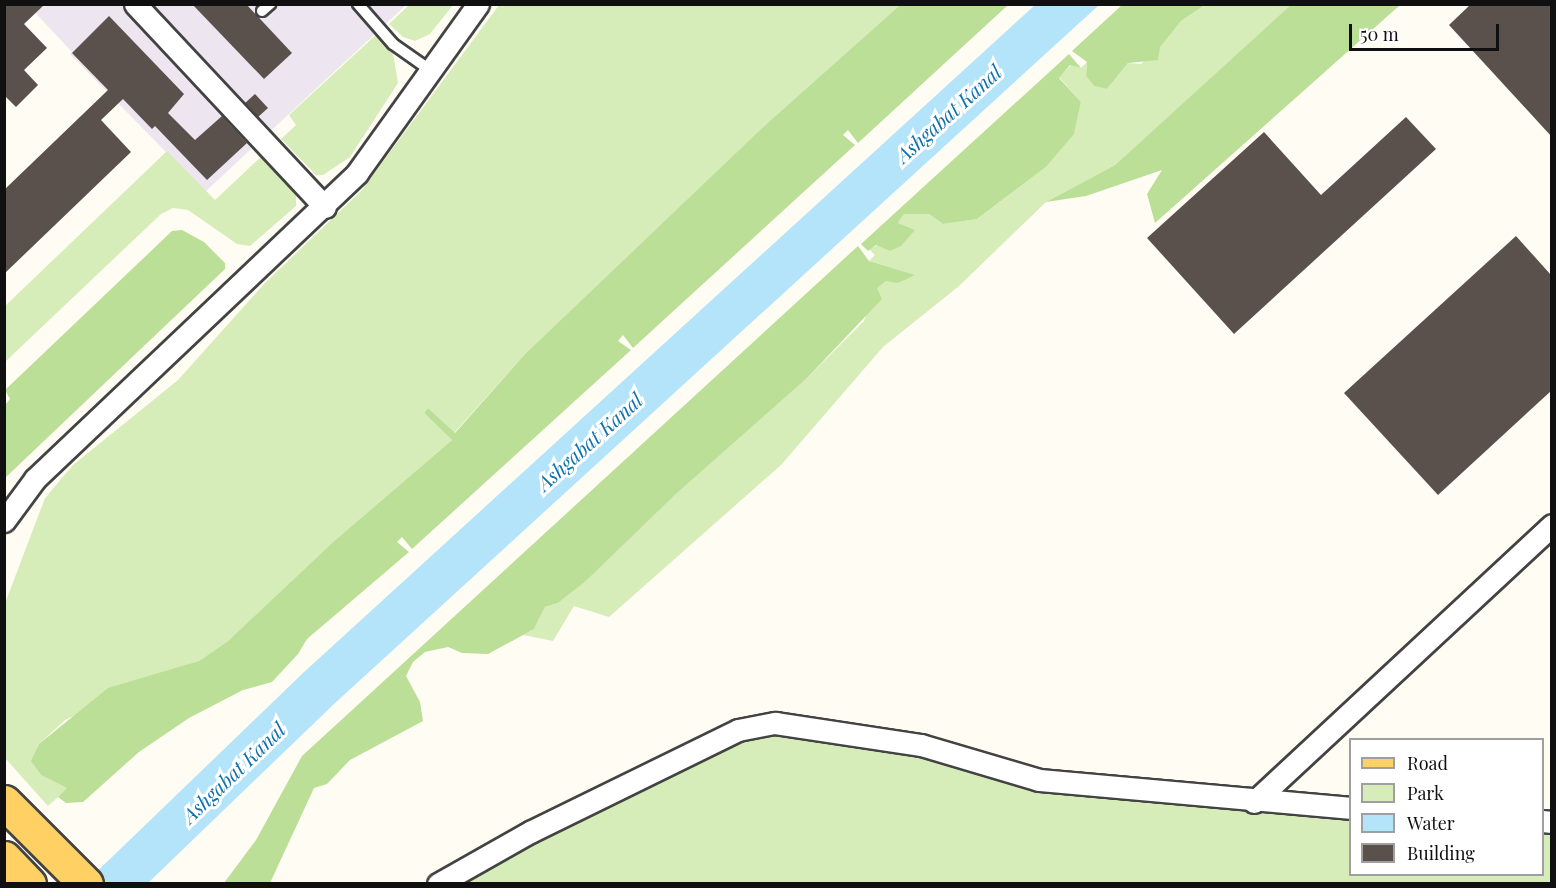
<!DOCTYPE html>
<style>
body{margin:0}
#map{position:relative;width:1556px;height:888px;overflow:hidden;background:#fffcf3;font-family:"Playfair Display",serif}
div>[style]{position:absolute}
.industrial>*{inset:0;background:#ede5ef}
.green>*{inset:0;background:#d7edb9}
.forest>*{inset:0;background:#bcdf97}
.water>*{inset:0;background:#b4e4fa}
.building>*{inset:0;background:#5a504c}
.roads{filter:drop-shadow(2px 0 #434343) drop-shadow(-2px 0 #434343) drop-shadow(0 2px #434343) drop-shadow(0 -2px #434343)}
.lane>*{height:10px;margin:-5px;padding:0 5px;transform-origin:5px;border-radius:5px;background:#fff}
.street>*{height:21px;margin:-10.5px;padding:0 10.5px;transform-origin:10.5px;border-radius:10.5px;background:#fff}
.primary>*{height:33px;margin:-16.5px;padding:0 16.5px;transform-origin:16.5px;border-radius:16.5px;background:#ffd063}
span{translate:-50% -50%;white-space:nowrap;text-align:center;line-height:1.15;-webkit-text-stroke:6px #fff;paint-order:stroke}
.water-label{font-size:20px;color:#0f71ac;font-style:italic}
.frame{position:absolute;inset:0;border:6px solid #101010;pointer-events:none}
.legend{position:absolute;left:1349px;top:738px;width:195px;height:138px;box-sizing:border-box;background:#fff;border:2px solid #9f9f9f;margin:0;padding:8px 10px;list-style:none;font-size:18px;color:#101010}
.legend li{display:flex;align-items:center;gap:12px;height:30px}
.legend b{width:30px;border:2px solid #9f9f9f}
.scale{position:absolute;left:1349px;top:24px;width:150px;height:27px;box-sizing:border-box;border:3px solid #101010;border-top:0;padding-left:8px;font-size:18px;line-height:21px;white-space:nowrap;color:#101010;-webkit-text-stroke:4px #fff;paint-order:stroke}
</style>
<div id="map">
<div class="industrial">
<div style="clip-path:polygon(28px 5px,406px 5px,205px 192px,70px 54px,72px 52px)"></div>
</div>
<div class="green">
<div style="clip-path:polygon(409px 5px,409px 4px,453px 5px,430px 34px,415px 41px,403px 37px,389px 24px)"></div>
<div style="clip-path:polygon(499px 5px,900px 5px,763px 127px,525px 354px,454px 433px,428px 408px,424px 413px,452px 440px,333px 542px,228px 641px,199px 661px,167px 672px,65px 720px,39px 744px,32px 761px,41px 775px,68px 788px,48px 806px,5px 758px,4px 606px,45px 498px,73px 465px,178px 380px,264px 284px,361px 191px)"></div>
<div style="clip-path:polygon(1205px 5px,1292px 5px,1115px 165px,1046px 202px,959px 286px,883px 347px,781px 465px,609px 617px,574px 606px,553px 641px,523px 635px,534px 629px,545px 607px,558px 603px,585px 582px,676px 494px,806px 379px,864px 321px,876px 288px,886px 281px,914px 275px,869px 261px,875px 255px,869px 249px,914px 230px,898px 223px,904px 214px,929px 214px,943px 224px,977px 219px,1046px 167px,1074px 133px,1081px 102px,1059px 77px,1071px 65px,1081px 68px,1087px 62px,1086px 76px,1094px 86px,1107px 89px,1128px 63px,1141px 64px,1181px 21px)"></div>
<div style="clip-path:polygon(378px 33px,392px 47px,398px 83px,350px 157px,323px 175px,316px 175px,281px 139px,296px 125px,289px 115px)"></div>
<div style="clip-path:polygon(167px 151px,215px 200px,263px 155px,296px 195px,296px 206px,250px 246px,237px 244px,188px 210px,173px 208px,161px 214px,5px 362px,5px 306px)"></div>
<div style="clip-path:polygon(775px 734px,906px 753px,1039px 789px,1350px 819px,1350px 874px,1542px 874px,1543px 830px,1552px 831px,1551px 884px,458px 884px,535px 837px,624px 795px,731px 746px)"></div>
</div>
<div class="forest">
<div style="clip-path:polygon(1292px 4px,1400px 5px,1155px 223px,1147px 194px,1162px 170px,1086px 196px,1046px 202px,1115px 165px)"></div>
<div style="clip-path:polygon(900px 5px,1008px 5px,858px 143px,848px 130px,843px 135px,855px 145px,633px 348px,623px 335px,618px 341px,631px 350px,412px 549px,402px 537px,397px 542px,409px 552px,307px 639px,298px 654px,272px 682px,243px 690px,189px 718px,139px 752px,83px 802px,66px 803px,58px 797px,67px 788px,41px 775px,31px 761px,39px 744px,108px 688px,199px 661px,228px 641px,333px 542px,452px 440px,424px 413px,428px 408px,455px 433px,525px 354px,763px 127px)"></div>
<div style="clip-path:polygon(1122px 5px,1205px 5px,1181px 21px,1160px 47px,1158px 60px,1128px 63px,1107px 89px,1094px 86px,1086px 76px,1087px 62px,1072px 51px)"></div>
<div style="clip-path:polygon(1069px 54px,1081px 68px,1070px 65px,1059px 78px,1081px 102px,1074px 134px,1046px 167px,977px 219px,943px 224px,929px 214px,904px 214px,898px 223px,915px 230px,901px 246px,890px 251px,876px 245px,868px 251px,861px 244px)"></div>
<div style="clip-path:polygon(182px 230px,204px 242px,225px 263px,225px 269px,5px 478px,5px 405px,10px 399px,5px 390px,172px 231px)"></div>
<div style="clip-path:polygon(858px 246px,869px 261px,915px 275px,898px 283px,886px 281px,877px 288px,882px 299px,806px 379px,676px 494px,585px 582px,558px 603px,545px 607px,534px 629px,488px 654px,462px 653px,448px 647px,425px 652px,413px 662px,406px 676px,420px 702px,423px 721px,350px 760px,327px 784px,314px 788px,270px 883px,224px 883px,256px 840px,302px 756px)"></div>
</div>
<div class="water">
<div style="clip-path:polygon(1035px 5px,1099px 5px,334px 704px,148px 883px,84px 884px,303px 673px)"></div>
</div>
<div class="building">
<div style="clip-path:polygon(4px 4px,45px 4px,24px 24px,47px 48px,24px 70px,38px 85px,16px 107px,4px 95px)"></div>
<div style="clip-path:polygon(192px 4px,246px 4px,292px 53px,264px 79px)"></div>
<div style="clip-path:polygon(1471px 4px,1551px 4px,1551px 136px,1449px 25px)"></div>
<div style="clip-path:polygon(109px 16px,184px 94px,168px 113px,195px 140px,222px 116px,247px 143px,207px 180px,155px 126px,152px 129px,123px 99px,101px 120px,131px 152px,4px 274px,4px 190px,108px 90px,72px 53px)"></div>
<div style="clip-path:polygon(255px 94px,268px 108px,258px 117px,245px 103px)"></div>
<div style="clip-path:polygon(1406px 117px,1436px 149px,1234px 334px,1147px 238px,1264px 132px,1321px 195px)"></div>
<div style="clip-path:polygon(1516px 236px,1551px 275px,1551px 391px,1438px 495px,1344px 393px)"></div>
</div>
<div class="roads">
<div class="lane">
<div style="left:358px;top:4px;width:53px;rotate:48.8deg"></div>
<div style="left:393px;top:44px;width:45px;rotate:35.1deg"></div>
<div style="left:262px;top:11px;width:11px;rotate:-41deg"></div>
</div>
<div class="street">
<div style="left:135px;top:4px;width:278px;rotate:46.9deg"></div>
<div style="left:4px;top:521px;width:52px;rotate:-53.6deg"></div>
<div style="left:35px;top:479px;width:444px;rotate:-43.5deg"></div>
<div style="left:357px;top:173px;width:208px;rotate:-54.4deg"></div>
<div style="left:1254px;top:802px;width:407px;rotate:-42.9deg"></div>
<div style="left:1542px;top:821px;width:10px;rotate:6deg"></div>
<div style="left:438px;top:884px;width:106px;rotate:-29.5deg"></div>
<div style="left:530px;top:832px;width:232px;rotate:-26.1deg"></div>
<div style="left:738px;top:730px;width:38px;rotate:-11deg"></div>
<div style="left:775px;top:723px;width:148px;rotate:8.6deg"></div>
<div style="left:921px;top:745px;width:123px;rotate:16.5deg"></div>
<div style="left:1039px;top:780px;width:312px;rotate:5.1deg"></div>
</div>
<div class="primary">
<div style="left:4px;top:802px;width:116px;rotate:45deg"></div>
<div style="left:4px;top:858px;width:36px;rotate:46deg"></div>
</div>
</div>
<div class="water-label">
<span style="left:948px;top:113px;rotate:-42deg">Ashgabat Kanal</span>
<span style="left:589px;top:441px;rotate:-42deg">Ashgabat Kanal</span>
<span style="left:233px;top:772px;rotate:-44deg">Ashgabat Kanal</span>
</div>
<div class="frame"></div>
<ul class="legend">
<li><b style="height:8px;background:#ffd063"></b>Road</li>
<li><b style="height:16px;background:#d7edb9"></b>Park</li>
<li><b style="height:16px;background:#b4e4fa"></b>Water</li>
<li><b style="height:16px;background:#5a504c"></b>Building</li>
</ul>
<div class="scale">50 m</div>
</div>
